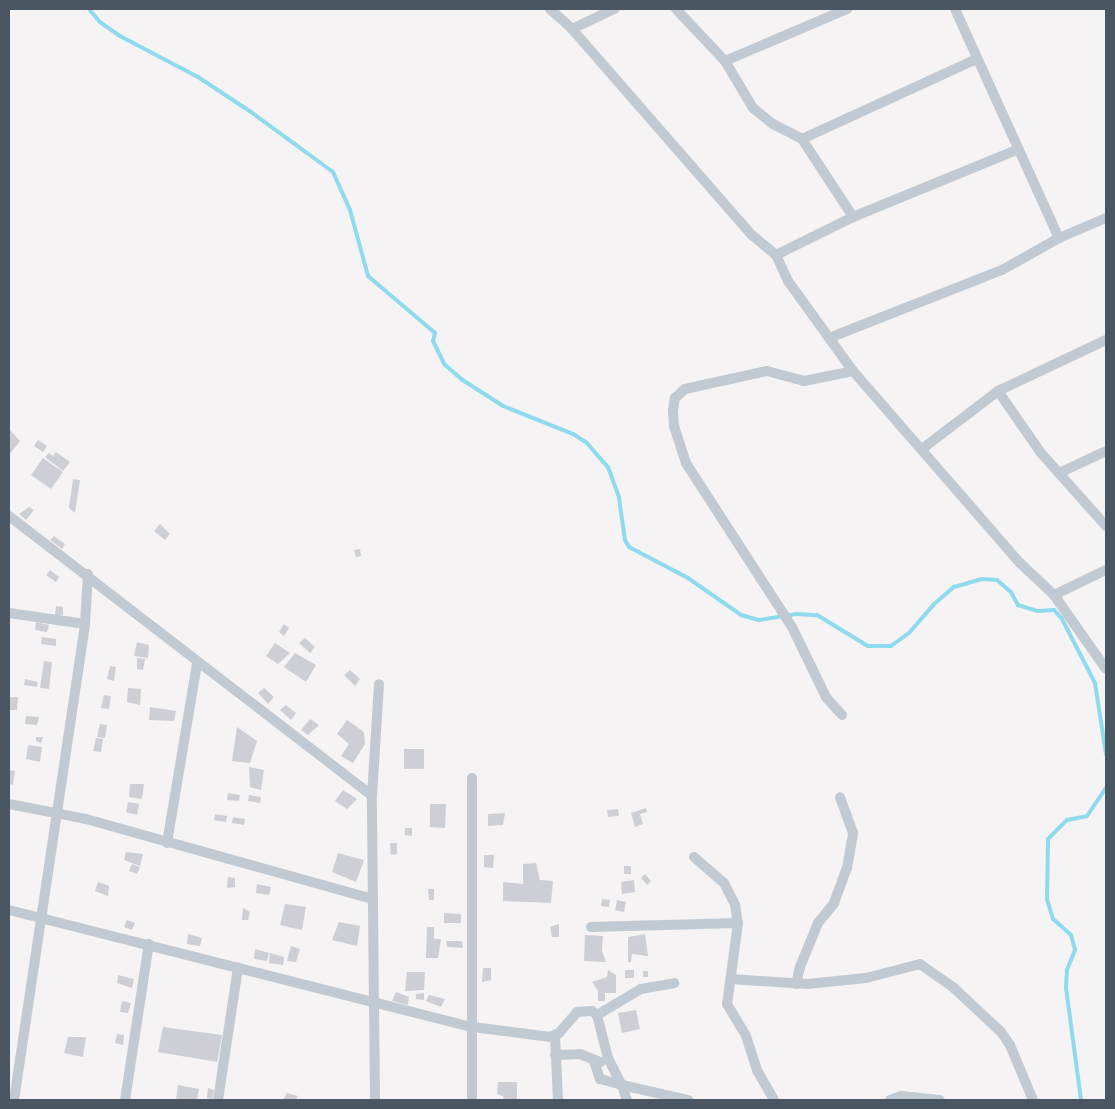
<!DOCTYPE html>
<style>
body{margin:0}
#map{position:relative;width:1115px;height:1109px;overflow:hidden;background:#f5f3f3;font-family:Helvetica,sans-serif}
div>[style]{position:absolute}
.stream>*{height:4px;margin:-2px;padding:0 2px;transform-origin:2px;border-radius:2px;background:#90daee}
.building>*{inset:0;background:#cdcfd5}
.minor>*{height:10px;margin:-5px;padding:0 5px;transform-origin:5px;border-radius:5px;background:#c1cad2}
span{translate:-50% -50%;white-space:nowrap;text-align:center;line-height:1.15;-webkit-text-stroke:5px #fff;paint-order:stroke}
.frame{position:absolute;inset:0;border:10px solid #4a5661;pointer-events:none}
</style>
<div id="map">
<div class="stream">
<div style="left:89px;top:9px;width:17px;rotate:50deg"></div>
<div style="left:100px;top:22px;width:24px;rotate:35deg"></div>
<div style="left:120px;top:36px;width:88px;rotate:27.7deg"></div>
<div style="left:198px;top:77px;width:64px;rotate:33.4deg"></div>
<div style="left:251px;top:112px;width:102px;rotate:36.2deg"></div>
<div style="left:333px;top:172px;width:42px;rotate:65.9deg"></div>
<div style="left:350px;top:210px;width:68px;rotate:74.7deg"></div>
<div style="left:368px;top:276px;width:88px;rotate:40.4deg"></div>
<div style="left:435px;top:333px;width:8px;rotate:104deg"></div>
<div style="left:433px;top:341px;width:25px;rotate:64deg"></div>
<div style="left:444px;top:364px;width:23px;rotate:41deg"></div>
<div style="left:461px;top:379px;width:50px;rotate:32.7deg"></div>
<div style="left:503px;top:406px;width:75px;rotate:21.8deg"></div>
<div style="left:573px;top:434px;width:15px;rotate:32deg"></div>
<div style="left:586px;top:442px;width:33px;rotate:49deg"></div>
<div style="left:608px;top:467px;width:33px;rotate:70deg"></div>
<div style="left:619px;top:498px;width:42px;rotate:81.9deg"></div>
<div style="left:625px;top:540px;width:8px;rotate:60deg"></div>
<div style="left:629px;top:547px;width:67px;rotate:27.7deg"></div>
<div style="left:688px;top:578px;width:65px;rotate:34.9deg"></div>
<div style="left:741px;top:615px;width:19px;rotate:16deg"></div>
<div style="left:759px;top:620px;width:36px;rotate:-9deg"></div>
<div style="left:795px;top:614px;width:22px;rotate:3deg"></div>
<div style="left:817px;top:615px;width:60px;rotate:31.3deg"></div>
<div style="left:868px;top:646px;width:23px"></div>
<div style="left:891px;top:646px;width:22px;rotate:-36deg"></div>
<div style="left:909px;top:633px;width:37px;rotate:-49deg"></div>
<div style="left:933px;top:605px;width:28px;rotate:-41deg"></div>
<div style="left:954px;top:587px;width:29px;rotate:-16deg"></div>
<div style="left:982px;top:579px;width:15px;rotate:4deg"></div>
<div style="left:997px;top:580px;width:18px;rotate:41deg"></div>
<div style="left:1011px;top:592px;width:15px;rotate:62deg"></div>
<div style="left:1018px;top:605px;width:21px;rotate:17deg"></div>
<div style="left:1038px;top:611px;width:16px;rotate:-4deg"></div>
<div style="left:1054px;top:610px;width:12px;rotate:48deg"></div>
<div style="left:1062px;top:619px;width:72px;rotate:62.7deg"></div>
<div style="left:1095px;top:683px;width:72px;rotate:81.2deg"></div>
<div style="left:1081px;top:1100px;width:114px;rotate:-97.6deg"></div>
<div style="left:1066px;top:987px;width:17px;rotate:-87deg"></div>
<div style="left:1067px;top:970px;width:22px;rotate:-68deg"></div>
<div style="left:1075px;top:950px;width:16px;rotate:-105deg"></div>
<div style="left:1071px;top:935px;width:24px;rotate:-138deg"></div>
<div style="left:1053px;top:919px;width:21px;rotate:-107deg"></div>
<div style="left:1047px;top:899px;width:60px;rotate:-89deg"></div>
<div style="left:1048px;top:839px;width:27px;rotate:-45deg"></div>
<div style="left:1067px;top:820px;width:20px;rotate:-11deg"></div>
<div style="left:1087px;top:816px;width:34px;rotate:-56deg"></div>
</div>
<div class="building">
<div style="clip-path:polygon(9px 429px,20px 441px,9px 455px)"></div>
<div style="clip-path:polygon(38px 440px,47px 446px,43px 452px,34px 446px)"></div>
<div style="clip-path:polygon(56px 452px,70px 462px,63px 471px,45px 457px,49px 453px,53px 456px)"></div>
<div style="clip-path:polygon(43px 458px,63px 472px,51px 489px,31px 475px)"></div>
<div style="clip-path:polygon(73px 479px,80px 480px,75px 513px,69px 508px)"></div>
<div style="clip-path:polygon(29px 507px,34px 510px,26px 520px,19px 514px)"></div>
<div style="clip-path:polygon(160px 524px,170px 534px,165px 540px,154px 531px)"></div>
<div style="clip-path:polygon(54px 536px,65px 544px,62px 549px,50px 540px)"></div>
<div style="clip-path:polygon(360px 549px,361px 556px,356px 557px,354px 550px)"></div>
<div style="clip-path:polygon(50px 570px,59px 577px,56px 582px,46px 575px)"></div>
<div style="clip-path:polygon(56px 606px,63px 607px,63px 615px,55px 615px)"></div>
<div style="clip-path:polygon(36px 622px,49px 625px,47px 632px,35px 630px)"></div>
<div style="clip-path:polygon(284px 624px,289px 628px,284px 636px,279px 632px)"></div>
<div style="clip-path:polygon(42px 637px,56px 639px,56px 646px,41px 644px)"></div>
<div style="clip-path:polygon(305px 638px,315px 647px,310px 653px,299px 643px)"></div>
<div style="clip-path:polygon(137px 642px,149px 645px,148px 658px,134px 656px)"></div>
<div style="clip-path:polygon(275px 643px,290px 653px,278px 664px,266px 656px)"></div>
<div style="clip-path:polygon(295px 653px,316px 665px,306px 682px,284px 667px)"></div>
<div style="clip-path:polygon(137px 658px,145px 659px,143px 670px,137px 669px)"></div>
<div style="clip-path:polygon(44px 661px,52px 662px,49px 689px,40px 688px)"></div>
<div style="clip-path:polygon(110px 666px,116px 667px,114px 681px,107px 679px)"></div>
<div style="clip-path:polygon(350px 670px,360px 679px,355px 686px,344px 675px)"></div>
<div style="clip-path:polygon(25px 679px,38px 682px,37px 687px,24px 685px)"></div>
<div style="clip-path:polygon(128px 688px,141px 689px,140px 705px,127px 702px)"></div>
<div style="clip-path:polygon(264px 688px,274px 697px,268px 704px,258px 693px)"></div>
<div style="clip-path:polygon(104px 695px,111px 696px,109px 709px,101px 708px)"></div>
<div style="clip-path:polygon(10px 697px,18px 697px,17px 710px,9px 710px)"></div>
<div style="clip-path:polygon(286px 705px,296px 713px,291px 720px,280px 710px)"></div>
<div style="clip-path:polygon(150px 707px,176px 711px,174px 721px,149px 720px)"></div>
<div style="clip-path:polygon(26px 716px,39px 717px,37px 725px,25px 724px)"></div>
<div style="clip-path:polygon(310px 719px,319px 725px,308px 735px,301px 730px)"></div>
<div style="clip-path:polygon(347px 720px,364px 732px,365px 744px,353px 763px,341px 756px,349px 744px,337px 734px)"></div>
<div style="clip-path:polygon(100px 724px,107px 725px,105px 738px,97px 737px)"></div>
<div style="clip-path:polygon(237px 727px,257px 741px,250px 763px,232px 761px)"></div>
<div style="clip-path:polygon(36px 737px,43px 737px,41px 743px,36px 741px)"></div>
<div style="clip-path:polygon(96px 738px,103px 739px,101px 752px,93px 751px)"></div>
<div style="clip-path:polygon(28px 745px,42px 747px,40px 762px,26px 759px)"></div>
<div style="clip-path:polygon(404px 749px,424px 749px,424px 769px,404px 769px)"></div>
<div style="clip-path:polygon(249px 767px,264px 770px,261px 790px,250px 787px)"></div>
<div style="clip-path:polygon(9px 770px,15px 771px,13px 785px,9px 784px)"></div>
<div style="clip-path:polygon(130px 784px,144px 784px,142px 799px,129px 797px)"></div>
<div style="clip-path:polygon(343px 790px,357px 799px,347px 809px,335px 801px)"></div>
<div style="clip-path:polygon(228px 793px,240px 795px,239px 801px,227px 800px)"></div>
<div style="clip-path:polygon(249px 795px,261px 797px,260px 803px,248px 801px)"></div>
<div style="clip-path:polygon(128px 802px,139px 804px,137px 815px,126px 812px)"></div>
<div style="clip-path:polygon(430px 804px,446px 804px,445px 828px,430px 827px)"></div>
<div style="clip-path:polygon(646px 808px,647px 812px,640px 814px,643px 824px,635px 827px,631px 813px)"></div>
<div style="clip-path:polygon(618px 809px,619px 816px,608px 817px,607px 810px)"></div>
<div style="clip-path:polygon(505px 813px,503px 825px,488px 826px,488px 814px)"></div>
<div style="clip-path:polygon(215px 814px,227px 816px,226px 822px,214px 820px)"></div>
<div style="clip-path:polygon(233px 817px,245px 819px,244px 825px,232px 823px)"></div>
<div style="clip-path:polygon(405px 828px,412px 828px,412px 836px,405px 835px)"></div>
<div style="clip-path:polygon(390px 843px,397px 843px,397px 854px,391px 855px)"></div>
<div style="clip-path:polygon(126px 852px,143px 854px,140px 866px,124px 860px)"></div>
<div style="clip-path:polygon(338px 853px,364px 860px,356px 882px,332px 872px)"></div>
<div style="clip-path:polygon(484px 855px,494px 855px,493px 868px,484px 867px)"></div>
<div style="clip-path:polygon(536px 863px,540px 880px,553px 881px,551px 903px,503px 901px,503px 882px,523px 884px,523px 864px)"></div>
<div style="clip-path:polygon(132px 864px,140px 867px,137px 874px,129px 871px)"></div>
<div style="clip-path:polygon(624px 866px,631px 866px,631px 874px,624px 874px)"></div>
<div style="clip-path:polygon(645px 874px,651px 881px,647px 885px,641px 878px)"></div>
<div style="clip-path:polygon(228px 877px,235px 878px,235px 887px,227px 888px)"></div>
<div style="clip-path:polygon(634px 880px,635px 892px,622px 894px,621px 882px)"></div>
<div style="clip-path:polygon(98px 882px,109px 886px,108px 896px,95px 891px)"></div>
<div style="clip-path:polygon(257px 884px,271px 887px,269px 895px,256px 893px)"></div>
<div style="clip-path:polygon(428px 889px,434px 889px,434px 900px,429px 900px)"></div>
<div style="clip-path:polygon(602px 899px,610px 900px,609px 907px,601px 906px)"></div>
<div style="clip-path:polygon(617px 900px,626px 902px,624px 912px,615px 910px)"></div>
<div style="clip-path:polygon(285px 904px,306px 907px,302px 930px,280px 925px)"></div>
<div style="clip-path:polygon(243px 908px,250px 912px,248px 920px,242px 920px)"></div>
<div style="clip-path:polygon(444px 913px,461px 914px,461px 923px,444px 923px)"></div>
<div style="clip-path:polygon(127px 920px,135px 923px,132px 930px,124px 927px)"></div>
<div style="clip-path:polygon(339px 922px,360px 926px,357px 946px,332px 940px)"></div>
<div style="clip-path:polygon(559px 924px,559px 937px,552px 937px,550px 927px)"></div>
<div style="clip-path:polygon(427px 927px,434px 927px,434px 939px,441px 939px,438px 958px,426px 958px)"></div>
<div style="clip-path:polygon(188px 934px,202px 938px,200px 946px,187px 944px)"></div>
<div style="clip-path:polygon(645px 934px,648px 956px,632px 954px,631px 962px,628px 962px,628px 937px)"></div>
<div style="clip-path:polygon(585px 935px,603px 936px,602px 951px,606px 962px,584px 961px)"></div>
<div style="clip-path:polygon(446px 941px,462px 941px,463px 948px,447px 947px)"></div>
<div style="clip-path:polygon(291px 946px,300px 949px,296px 962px,287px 961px)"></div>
<div style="clip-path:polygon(255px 949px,269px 953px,267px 961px,254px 959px)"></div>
<div style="clip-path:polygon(270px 953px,284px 957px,283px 965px,269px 963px)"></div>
<div style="clip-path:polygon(483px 968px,491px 968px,491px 980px,482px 982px)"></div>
<div style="clip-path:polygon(608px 970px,616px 975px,616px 993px,605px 993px,605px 1001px,598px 1001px,598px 991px,592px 982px,607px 977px)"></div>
<div style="clip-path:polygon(625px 970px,634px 970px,634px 978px,625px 978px)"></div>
<div style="clip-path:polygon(643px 971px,648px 971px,648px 977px,643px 977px)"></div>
<div style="clip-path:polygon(407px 972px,425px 972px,424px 990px,405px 991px)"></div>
<div style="clip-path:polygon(118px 975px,134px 979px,132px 988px,117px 983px)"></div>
<div style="clip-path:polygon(396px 992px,409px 997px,408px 1005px,392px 1001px)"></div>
<div style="clip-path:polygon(424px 993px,424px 1000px,416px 999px,416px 994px)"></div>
<div style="clip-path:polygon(429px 995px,445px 999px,441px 1007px,426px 1001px)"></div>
<div style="clip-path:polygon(122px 1001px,131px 1003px,128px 1013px,120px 1012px)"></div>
<div style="clip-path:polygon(636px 1010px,640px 1029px,622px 1033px,618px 1013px)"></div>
<div style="clip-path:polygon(163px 1027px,222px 1035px,217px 1062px,158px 1052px)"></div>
<div style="clip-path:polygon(117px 1034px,124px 1035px,123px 1045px,115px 1043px)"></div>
<div style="clip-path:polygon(68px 1037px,86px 1037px,83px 1057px,64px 1053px)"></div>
<div style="clip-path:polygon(498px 1082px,517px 1082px,517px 1100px,504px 1100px,503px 1096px,497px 1094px)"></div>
<div style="clip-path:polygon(178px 1085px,199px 1089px,197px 1100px,176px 1100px)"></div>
<div style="clip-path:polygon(208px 1088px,214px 1090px,212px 1099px,207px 1098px)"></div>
<div style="clip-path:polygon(287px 1093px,298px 1096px,296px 1100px,283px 1100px)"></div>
</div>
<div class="minor">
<div style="left:550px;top:9px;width:30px;rotate:42deg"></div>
<div style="left:572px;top:29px;width:274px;rotate:48.9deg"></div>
<div style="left:752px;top:235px;width:31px;rotate:40deg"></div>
<div style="left:776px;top:255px;width:29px;rotate:65deg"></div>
<div style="left:788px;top:281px;width:111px;rotate:54.2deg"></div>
<div style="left:853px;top:371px;width:254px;rotate:49deg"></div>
<div style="left:1020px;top:563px;width:47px;rotate:43.3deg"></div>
<div style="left:1054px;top:595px;width:90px;rotate:54.9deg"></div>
<div style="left:676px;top:9px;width:71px;rotate:46.7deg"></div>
<div style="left:725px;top:61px;width:55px;rotate:59.2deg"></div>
<div style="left:753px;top:108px;width:26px;rotate:39deg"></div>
<div style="left:773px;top:124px;width:33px;rotate:27deg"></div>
<div style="left:802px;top:139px;width:93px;rotate:56.8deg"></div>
<div style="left:853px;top:217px;width:179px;rotate:-22.3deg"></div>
<div style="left:955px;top:9px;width:252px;rotate:65.6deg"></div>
<div style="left:572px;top:29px;width:47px;rotate:-25.5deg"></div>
<div style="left:725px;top:61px;width:133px;rotate:-23.1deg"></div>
<div style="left:802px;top:139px;width:192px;rotate:-24.6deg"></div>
<div style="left:776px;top:255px;width:86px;rotate:-26.3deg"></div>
<div style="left:829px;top:338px;width:186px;rotate:-21.5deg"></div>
<div style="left:1002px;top:270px;width:65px;rotate:-29.3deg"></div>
<div style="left:1059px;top:238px;width:51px;rotate:-23.1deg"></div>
<div style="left:998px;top:391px;width:75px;rotate:55.3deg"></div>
<div style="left:1041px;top:453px;width:98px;rotate:48.3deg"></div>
<div style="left:922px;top:449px;width:96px;rotate:-37.3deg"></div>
<div style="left:998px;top:391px;width:119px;rotate:-25.3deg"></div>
<div style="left:1059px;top:473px;width:52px;rotate:-25.1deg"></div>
<div style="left:9px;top:516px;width:458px;rotate:37.6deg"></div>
<div style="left:1054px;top:595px;width:58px;rotate:-25.7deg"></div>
<div style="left:9px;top:613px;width:77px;rotate:8.2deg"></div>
<div style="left:842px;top:715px;width:24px;rotate:-132deg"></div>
<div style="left:826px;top:697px;width:78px;rotate:-115.9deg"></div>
<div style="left:792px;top:627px;width:195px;rotate:-122.9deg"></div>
<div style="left:686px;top:463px;width:39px;rotate:-108deg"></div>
<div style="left:674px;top:426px;width:16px;rotate:-94deg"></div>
<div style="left:673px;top:410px;width:12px;rotate:-81deg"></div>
<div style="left:675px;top:398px;width:13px;rotate:-42deg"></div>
<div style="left:685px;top:389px;width:84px;rotate:-12.4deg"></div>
<div style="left:767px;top:371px;width:38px;rotate:15deg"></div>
<div style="left:804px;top:381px;width:50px;rotate:-11.5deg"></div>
<div style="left:9px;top:804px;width:78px;rotate:11deg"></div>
<div style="left:86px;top:819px;width:298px;rotate:15.6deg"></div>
<div style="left:167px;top:843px;width:182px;rotate:-80.5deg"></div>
<div style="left:694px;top:857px;width:40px;rotate:41deg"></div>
<div style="left:724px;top:883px;width:25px;rotate:63deg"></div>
<div style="left:735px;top:905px;width:18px;rotate:81deg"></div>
<div style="left:738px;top:923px;width:82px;rotate:97.7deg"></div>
<div style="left:727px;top:1004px;width:37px;rotate:59deg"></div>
<div style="left:746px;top:1036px;width:38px;rotate:72deg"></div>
<div style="left:758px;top:1072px;width:32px;rotate:60deg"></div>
<div style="left:9px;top:910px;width:479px;rotate:14.2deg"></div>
<div style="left:473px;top:1027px;width:78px;rotate:7.4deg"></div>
<div style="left:550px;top:1037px;width:10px;rotate:-24deg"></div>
<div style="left:559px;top:1033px;width:28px;rotate:-49deg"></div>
<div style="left:577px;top:1012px;width:15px;rotate:-4deg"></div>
<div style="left:592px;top:1011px;width:6px;rotate:39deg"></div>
<div style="left:597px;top:1015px;width:44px;rotate:75.7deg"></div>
<div style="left:608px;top:1058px;width:30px;rotate:63deg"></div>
<div style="left:622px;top:1085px;width:68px;rotate:12.8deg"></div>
<div style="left:591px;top:927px;width:147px;rotate:-1.6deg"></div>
<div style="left:731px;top:979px;width:76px;rotate:3.8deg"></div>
<div style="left:807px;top:984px;width:59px;rotate:-5.8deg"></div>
<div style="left:866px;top:978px;width:56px;rotate:-14.5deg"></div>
<div style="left:920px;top:964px;width:42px;rotate:35.2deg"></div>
<div style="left:954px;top:988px;width:64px;rotate:43.1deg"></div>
<div style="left:1001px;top:1032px;width:16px;rotate:55deg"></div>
<div style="left:1010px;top:1045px;width:60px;rotate:67.3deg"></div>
<div style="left:796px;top:984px;width:17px;rotate:-77deg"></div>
<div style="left:800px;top:967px;width:48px;rotate:-67.8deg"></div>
<div style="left:818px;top:923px;width:26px;rotate:-51deg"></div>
<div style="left:834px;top:903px;width:37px;rotate:-70deg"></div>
<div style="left:847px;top:868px;width:36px;rotate:-80deg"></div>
<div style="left:853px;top:833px;width:38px;rotate:-110deg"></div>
<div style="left:597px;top:1015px;width:51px;rotate:-30.6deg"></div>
<div style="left:641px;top:989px;width:34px;rotate:-10deg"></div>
<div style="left:555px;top:1036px;width:64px;rotate:87.3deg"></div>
<div style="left:555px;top:1055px;width:25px;rotate:-2deg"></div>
<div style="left:580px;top:1054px;width:22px;rotate:22deg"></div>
<div style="left:594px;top:1061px;width:19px;rotate:72deg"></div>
<div style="left:600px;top:1079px;width:23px;rotate:15deg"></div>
<div style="left:622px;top:1085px;width:16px;rotate:72deg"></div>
<div style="left:14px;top:1100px;width:481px;rotate:-81.5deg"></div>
<div style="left:85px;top:624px;width:50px;rotate:-86.6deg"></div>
<div style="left:125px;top:1100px;width:158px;rotate:-81.3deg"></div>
<div style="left:218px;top:1100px;width:134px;rotate:-81.4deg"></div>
<div style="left:375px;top:1100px;width:304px;rotate:-90.6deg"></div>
<div style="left:372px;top:796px;width:112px;rotate:-86.4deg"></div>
<div style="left:472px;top:1100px;width:322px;rotate:-90deg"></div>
<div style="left:890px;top:1100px;width:12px;rotate:-20deg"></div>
<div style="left:901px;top:1096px;width:39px;rotate:6deg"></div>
</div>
<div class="frame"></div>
</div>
